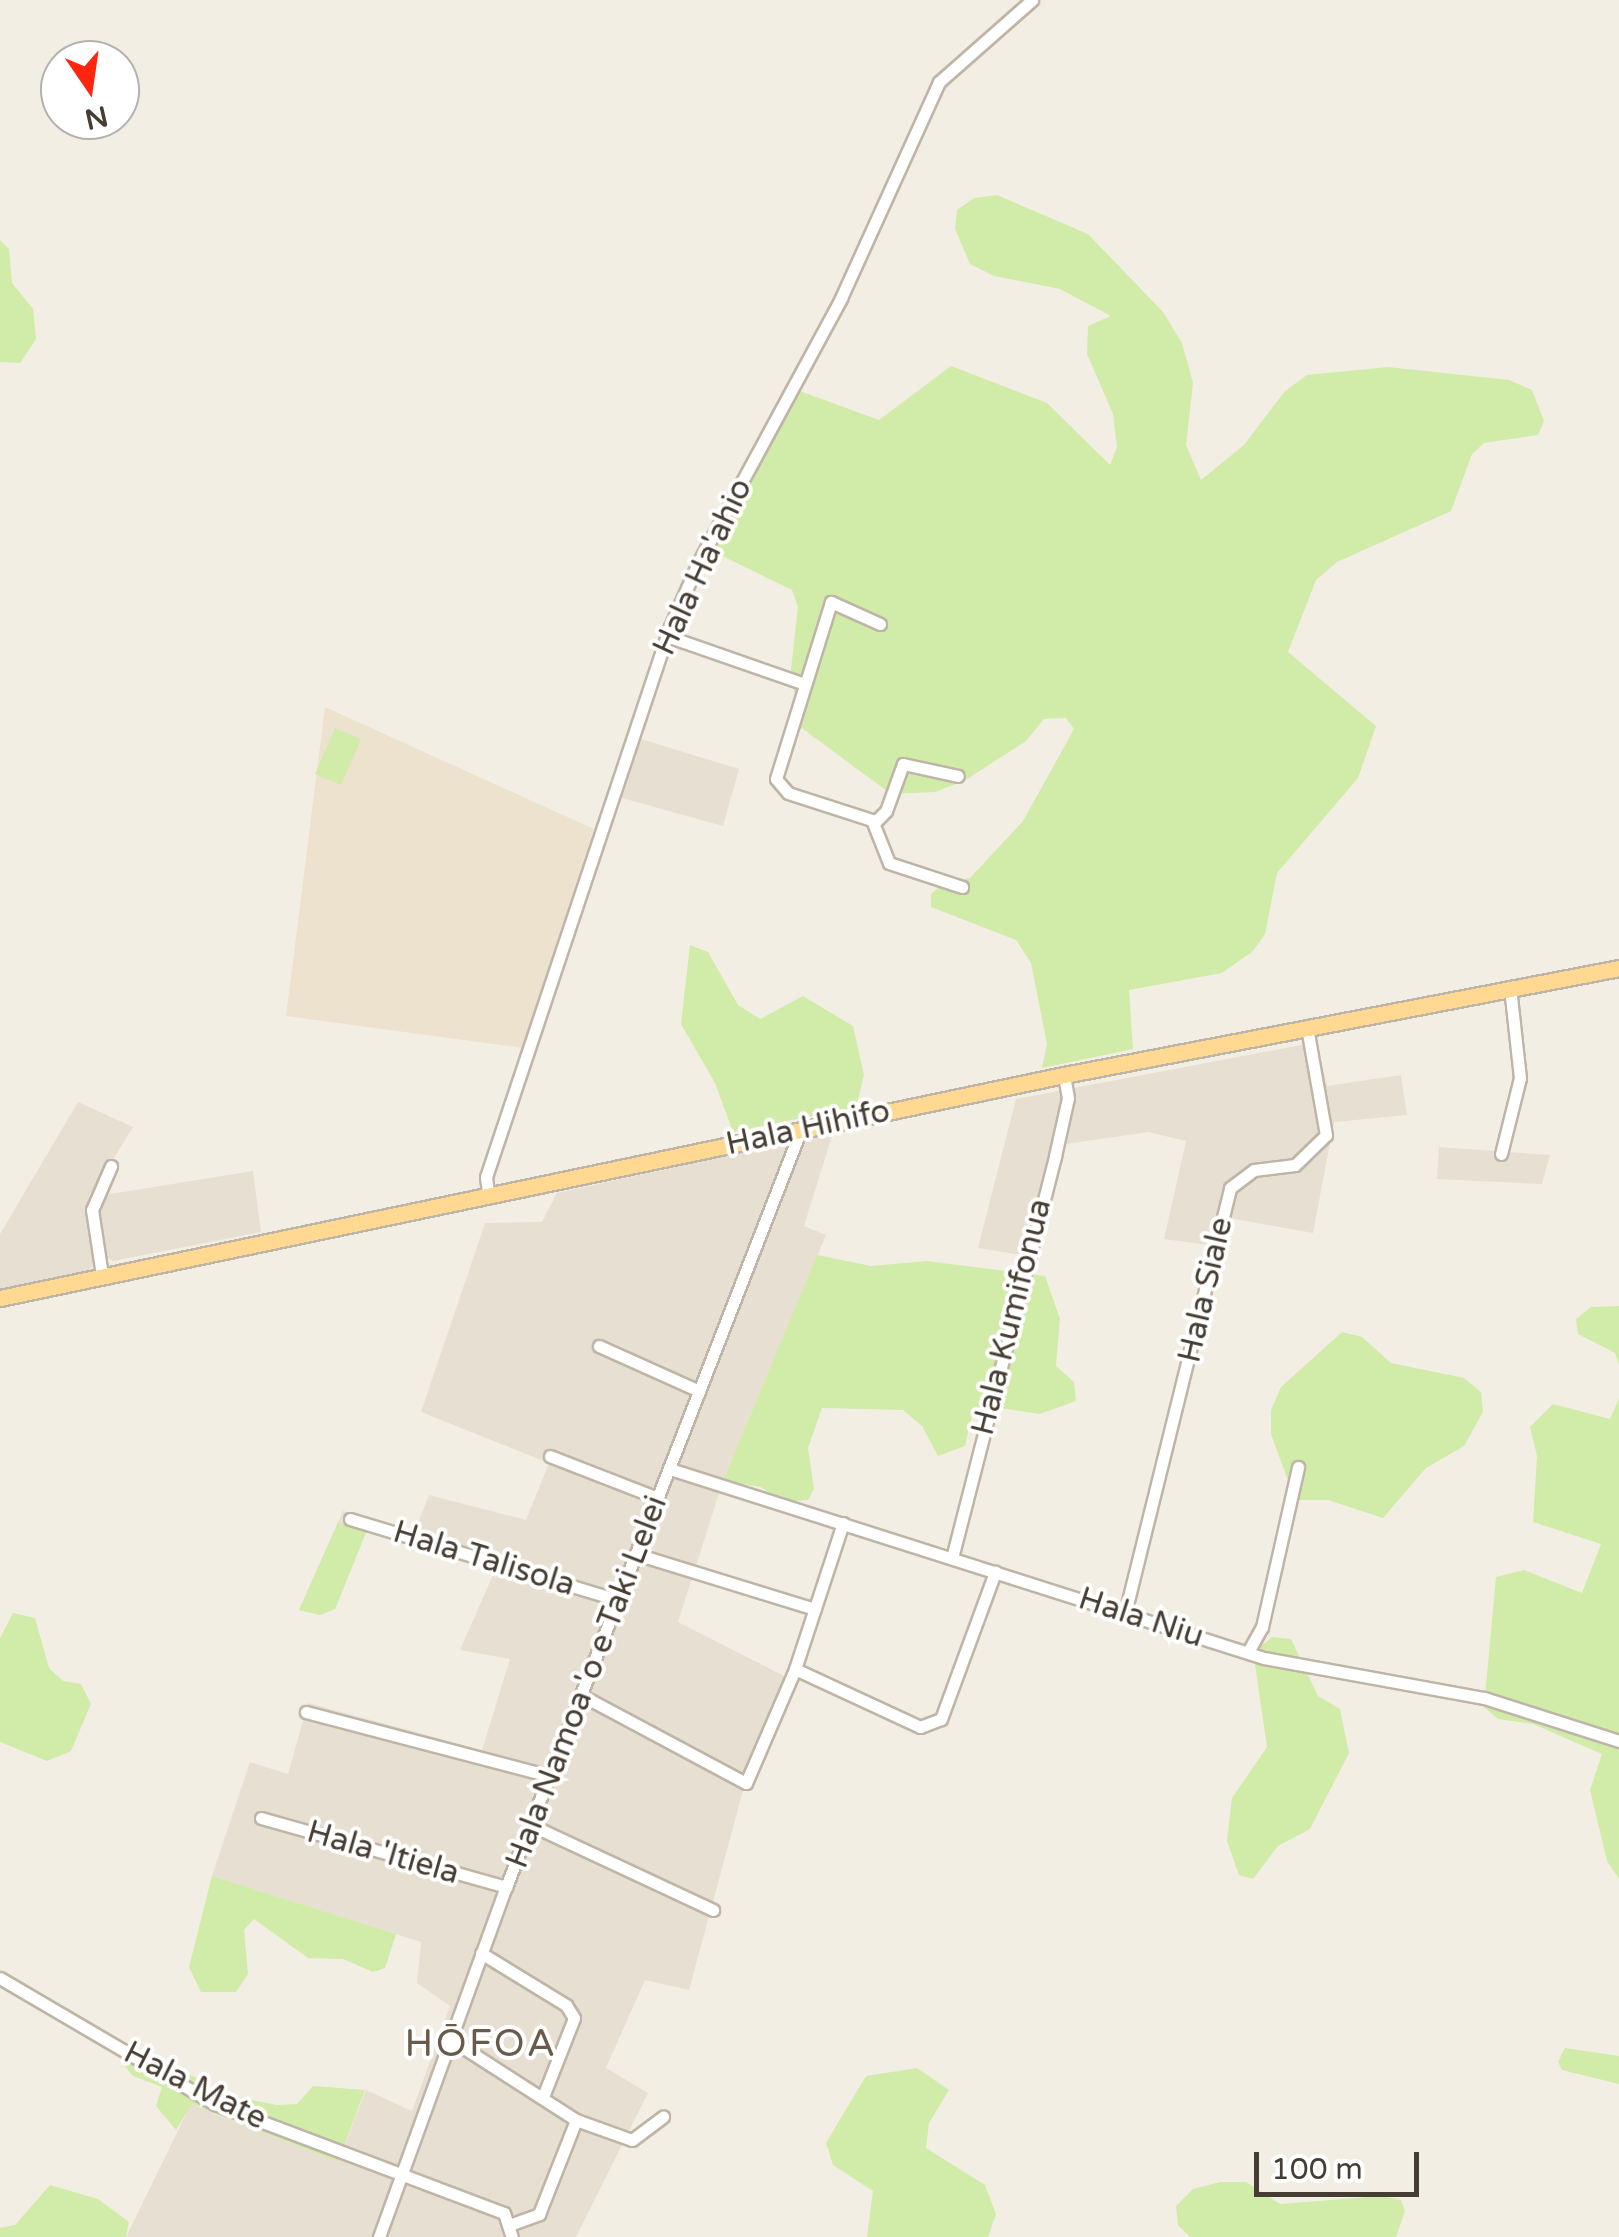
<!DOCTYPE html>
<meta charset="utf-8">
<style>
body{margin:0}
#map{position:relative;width:1619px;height:2237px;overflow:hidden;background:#f3eee4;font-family:"Varela Round",sans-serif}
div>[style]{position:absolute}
.residential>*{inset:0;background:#e7dfd1}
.education>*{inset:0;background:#ede2cd}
.green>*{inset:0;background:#d1eba9}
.roads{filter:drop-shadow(2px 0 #bfb5a6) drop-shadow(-2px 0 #bfb5a6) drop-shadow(0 2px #bfb5a6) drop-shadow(0 -2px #bfb5a6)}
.minor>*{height:11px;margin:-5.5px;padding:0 5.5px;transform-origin:5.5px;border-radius:5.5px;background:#fff}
.major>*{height:15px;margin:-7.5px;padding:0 7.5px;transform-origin:7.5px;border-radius:7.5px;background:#ffd991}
span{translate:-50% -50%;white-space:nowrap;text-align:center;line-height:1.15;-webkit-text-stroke:8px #fff;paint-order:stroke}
.street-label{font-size:32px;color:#463d33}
.quarter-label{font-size:38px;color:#695b4a;letter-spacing:2.5px}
.north{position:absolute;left:40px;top:40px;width:100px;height:100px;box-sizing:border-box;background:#fff;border:2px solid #b5b1ad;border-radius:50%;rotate:167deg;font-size:28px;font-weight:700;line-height:40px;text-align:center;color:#463d33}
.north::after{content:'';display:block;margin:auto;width:35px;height:45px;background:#ff250f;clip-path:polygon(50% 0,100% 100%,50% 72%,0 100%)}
.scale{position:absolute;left:1254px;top:2152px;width:165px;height:45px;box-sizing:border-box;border:5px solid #463d33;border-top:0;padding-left:12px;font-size:30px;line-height:35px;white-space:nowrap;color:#463d33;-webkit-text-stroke:8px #fff;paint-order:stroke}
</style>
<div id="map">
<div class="residential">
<div style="clip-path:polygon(641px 739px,739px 769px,723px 826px,622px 798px)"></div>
<div style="clip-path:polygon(1317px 1042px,1327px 1086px,1401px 1075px,1407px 1115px,1334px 1122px,1313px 1233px,1229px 1218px,1223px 1247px,1164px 1239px,1186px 1141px,1148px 1132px,1066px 1144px,1033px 1257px,978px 1248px,1016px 1099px)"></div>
<div style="clip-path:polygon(78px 1102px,133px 1127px,89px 1198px,94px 1263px,89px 1271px,0 1290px,0 1234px)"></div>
<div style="clip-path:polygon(833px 1133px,804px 1226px,826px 1235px,723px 1481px,678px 1622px,790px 1679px,744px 1787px,689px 1990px,645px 1980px,606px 2068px,648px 2093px,576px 2237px,126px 2237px,191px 2104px,338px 2162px,366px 2090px,412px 2111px,450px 2006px,417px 1983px,421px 1942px,212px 1876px,250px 1762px,288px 1774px,308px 1703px,482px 1750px,510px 1659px,460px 1650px,496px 1568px,367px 1530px,335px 1609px,320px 1615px,299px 1610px,343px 1511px,415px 1531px,429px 1495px,526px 1520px,549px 1463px,421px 1412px,485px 1223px,542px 1222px,557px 1193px)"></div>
<div style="clip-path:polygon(1439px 1147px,1550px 1155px,1542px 1184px,1437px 1179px)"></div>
<div style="clip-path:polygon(253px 1171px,261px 1232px,113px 1261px,104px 1256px,97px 1211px,104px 1195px)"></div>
</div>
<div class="education">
<div style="clip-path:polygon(325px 707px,594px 829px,522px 1048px,286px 1016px)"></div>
</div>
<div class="green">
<div style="clip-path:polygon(997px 195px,1088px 234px,1163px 312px,1182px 343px,1193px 383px,1186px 445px,1201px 480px,1244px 445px,1285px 391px,1307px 375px,1388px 367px,1509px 380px,1532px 390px,1544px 421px,1538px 435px,1484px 443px,1472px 454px,1451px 511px,1337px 562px,1316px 580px,1288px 652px,1376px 726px,1358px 778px,1277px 873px,1265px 934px,1253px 951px,1222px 973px,1129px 990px,1133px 1049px,1042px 1068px,1047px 1044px,1031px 963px,1016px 940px,931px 907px,931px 894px,944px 883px,970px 878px,1023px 821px,1074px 729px,1066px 718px,1044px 719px,1026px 741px,964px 781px,935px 792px,891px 794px,799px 726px,791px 669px,798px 607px,792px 590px,714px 552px,800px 391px,879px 420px,951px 366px,1047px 403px,1110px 465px,1117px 447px,1113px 414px,1087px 354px,1088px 326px,1111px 316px,1060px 289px,994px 276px,970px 264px,955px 229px,957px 210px,974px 198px)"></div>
<div style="clip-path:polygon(0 240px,9px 249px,12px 283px,33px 309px,36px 339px,20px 363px,0 362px)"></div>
<div style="clip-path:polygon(335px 728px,361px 739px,341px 785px,315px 774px)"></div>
<div style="clip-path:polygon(690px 945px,708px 952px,738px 1005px,760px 1019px,803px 996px,853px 1026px,864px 1075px,856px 1107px,733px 1132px,715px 1083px,681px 1024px)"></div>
<div style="clip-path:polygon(817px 1255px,871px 1266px,927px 1261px,1045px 1276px,1060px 1319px,1056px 1366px,1074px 1382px,1076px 1401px,1040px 1414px,992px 1407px,972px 1416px,965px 1446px,938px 1456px,922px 1426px,903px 1410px,822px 1408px,808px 1448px,814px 1489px,808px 1500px,781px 1502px,761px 1487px,723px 1481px)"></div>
<div style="clip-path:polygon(1619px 1306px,1619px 1364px,1615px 1353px,1578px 1334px,1576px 1319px,1591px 1307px)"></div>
<div style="clip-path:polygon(1342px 1332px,1362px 1337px,1391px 1363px,1464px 1378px,1481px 1392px,1483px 1412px,1464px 1446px,1426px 1468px,1383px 1518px,1328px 1500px,1295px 1500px,1271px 1434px,1271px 1410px,1281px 1387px)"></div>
<div style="clip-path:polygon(1619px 1399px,1619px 1879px,1607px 1861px,1590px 1790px,1602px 1754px,1533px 1724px,1498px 1719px,1484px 1707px,1496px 1577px,1524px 1570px,1582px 1593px,1601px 1544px,1533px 1522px,1537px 1456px,1530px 1427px,1553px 1404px,1610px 1419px)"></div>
<div style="clip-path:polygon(338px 1523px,367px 1530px,335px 1609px,320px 1615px,299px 1610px)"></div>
<div style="clip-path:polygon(13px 1613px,35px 1618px,49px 1668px,63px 1681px,81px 1684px,91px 1704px,71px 1751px,47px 1761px,0 1742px,0 1638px)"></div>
<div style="clip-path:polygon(1272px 1637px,1291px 1639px,1318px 1696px,1340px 1709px,1349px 1753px,1310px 1829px,1278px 1846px,1253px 1879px,1239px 1875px,1227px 1841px,1232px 1798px,1267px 1747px,1255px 1665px,1257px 1649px)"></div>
<div style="clip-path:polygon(212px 1876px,396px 1934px,385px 1968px,373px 1972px,343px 1959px,308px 1958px,254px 1919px,244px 1930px,248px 1974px,236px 1992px,201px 1992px,189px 1967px)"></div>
<div style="clip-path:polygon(1565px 2048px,1619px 2056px,1619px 2084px,1562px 2070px,1558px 2062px)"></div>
<div style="clip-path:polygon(144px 2050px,198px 2079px,202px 2090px,277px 2105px,297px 2104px,313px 2086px,365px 2090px,338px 2162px,192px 2104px,176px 2130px,156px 2106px,162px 2087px,133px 2076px,122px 2063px,127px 2051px)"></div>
<div style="clip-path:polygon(917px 2068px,949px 2090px,929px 2123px,926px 2148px,985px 2185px,996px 2214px,988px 2237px,867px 2237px,873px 2191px,833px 2165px,826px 2143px,866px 2076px)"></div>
<div style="clip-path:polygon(1220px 2182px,1246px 2182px,1280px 2204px,1382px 2196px,1401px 2200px,1405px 2211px,1396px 2237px,1190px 2237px,1178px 2225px,1176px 2206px,1193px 2189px)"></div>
<div style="clip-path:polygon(50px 2185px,98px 2199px,129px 2222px,126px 2237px,0 2237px,0 2228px,15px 2225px)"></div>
</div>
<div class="roads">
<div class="minor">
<div style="left:880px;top:624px;width:54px;rotate:-155.8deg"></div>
<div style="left:831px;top:602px;width:185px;rotate:107.3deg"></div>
<div style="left:776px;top:779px;width:18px;rotate:49deg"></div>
<div style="left:788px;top:793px;width:88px;rotate:17.8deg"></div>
<div style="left:872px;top:820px;width:46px;rotate:68.4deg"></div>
<div style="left:889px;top:863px;width:77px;rotate:18.2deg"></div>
<div style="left:667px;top:636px;width:146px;rotate:19.2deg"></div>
<div style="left:874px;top:823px;width:17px;rotate:-45deg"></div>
<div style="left:886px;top:811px;width:50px;rotate:-70.1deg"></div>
<div style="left:903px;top:764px;width:56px;rotate:12.3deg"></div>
<div style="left:1501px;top:1154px;width:78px;rotate:-76deg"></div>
<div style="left:1520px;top:1078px;width:91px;rotate:-96.3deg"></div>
<div style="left:488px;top:1193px;width:16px;rotate:-97deg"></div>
<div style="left:486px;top:1177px;width:578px;rotate:-71.53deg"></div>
<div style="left:669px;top:629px;width:72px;rotate:-66.3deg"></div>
<div style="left:698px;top:563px;width:301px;rotate:-61.6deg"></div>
<div style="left:841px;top:298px;width:237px;rotate:-65.6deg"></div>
<div style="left:939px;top:82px;width:124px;rotate:-41.4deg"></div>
<div style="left:102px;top:1275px;width:66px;rotate:-98.7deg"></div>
<div style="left:92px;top:1210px;width:48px;rotate:-66.6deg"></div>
<div style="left:599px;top:1346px;width:110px;rotate:24.2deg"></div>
<div style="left:550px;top:1456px;width:116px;rotate:21.3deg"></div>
<div style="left:670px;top:1469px;width:623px;rotate:17.65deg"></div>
<div style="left:1264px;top:1658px;width:224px;rotate:10.3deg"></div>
<div style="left:1484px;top:1698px;width:142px;rotate:17.7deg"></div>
<div style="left:350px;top:1519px;width:280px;rotate:16.8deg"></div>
<div style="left:843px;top:1523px;width:154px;rotate:108.2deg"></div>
<div style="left:795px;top:1669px;width:138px;rotate:24.9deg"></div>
<div style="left:920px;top:1727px;width:22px;rotate:-21deg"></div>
<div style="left:941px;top:1719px;width:157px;rotate:-69.8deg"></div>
<div style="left:636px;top:1554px;width:187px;rotate:17.1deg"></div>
<div style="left:952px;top:1558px;width:415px;rotate:-75.6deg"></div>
<div style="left:1055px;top:1156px;width:59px;rotate:-77.4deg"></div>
<div style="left:1068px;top:1098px;width:23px;rotate:-100deg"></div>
<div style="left:1125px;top:1613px;width:438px;rotate:-76.1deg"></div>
<div style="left:1230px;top:1188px;width:30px;rotate:-37deg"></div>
<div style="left:1254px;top:1170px;width:41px;rotate:-7deg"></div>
<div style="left:1295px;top:1165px;width:43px;rotate:-44.1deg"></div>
<div style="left:1326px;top:1135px;width:110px;rotate:-100deg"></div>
<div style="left:1248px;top:1652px;width:29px;rotate:-61deg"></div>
<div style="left:1262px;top:1627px;width:164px;rotate:-77.3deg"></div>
<div style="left:581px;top:1695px;width:187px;rotate:28.1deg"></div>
<div style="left:746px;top:1783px;width:124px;rotate:-66.7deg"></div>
<div style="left:306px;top:1712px;width:252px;rotate:14.7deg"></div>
<div style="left:261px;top:1818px;width:255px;rotate:15.7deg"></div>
<div style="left:531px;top:1825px;width:201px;rotate:25deg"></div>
<div style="left:481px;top:1953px;width:100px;rotate:31.5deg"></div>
<div style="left:566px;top:2005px;width:15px;rotate:58deg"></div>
<div style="left:574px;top:2018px;width:82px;rotate:111.5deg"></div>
<div style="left:0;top:1978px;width:249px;rotate:30.4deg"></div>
<div style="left:215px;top:2104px;width:309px;rotate:20.7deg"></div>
<div style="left:504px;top:2213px;width:25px;rotate:72deg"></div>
<div style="left:450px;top:2039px;width:150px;rotate:32.7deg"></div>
<div style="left:576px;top:2120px;width:59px;rotate:19.7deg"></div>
<div style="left:632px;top:2140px;width:39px;rotate:-37deg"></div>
<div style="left:512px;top:2224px;width:29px;rotate:-20deg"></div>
<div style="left:539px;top:2214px;width:101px;rotate:-68.5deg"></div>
<div style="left:379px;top:2237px;width:372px;rotate:-70.1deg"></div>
<div style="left:506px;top:1887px;width:813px;rotate:-68.73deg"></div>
</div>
<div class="major">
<div style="left:0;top:1298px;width:1087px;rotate:-11.84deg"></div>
<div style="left:1064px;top:1075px;width:565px;rotate:-10.91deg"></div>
</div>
</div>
<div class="street-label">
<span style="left:703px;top:567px;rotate:-65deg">Hala Ha'ahio</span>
<span style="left:808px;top:1128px;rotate:-12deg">Hala Hihifo</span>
<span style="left:1206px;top:1290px;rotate:-77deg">Hala Siale</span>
<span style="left:1012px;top:1317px;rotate:-76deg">Hala Kumifonua</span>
<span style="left:484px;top:1559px;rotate:17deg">Hala Talisola</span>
<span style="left:1141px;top:1618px;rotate:18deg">Hala Niu</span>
<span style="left:587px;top:1682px;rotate:-69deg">Hala Namoa 'o e Taki Lelei</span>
<span style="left:383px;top:1853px;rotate:16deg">Hala 'Itiela</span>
<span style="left:195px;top:2086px;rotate:27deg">Hala Mate</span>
</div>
<div class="quarter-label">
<span style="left:481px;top:2045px">HŌFOA</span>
</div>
<div class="north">N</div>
<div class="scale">100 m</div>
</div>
